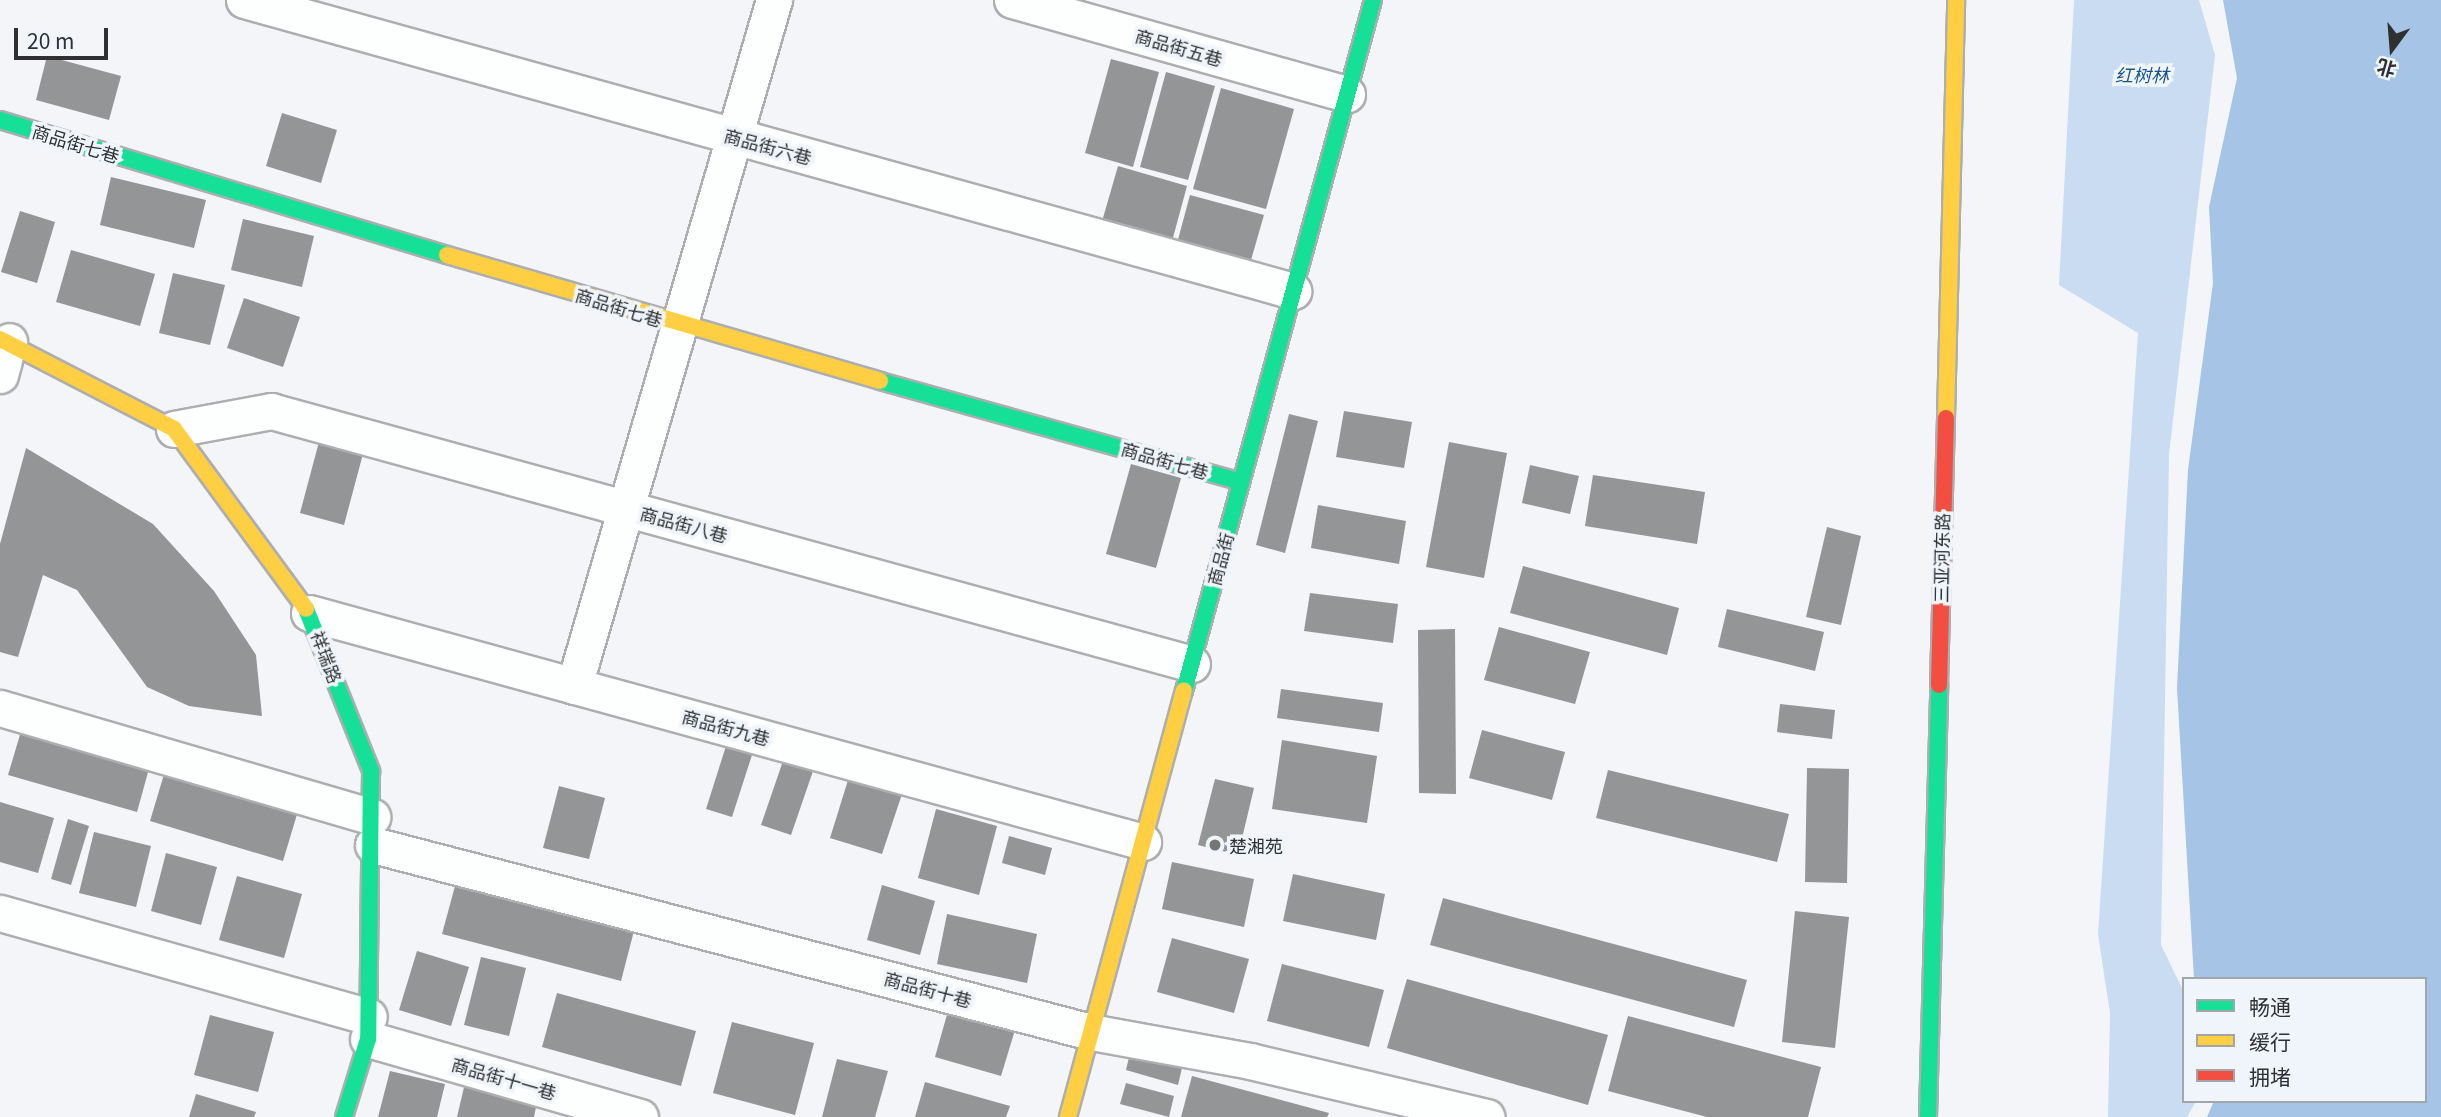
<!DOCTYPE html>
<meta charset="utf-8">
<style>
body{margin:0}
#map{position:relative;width:2441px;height:1117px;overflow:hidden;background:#f3f5f8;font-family:Georgia,"Noto Sans SC",serif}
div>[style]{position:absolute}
.green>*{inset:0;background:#c9dcf1}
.water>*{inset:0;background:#a5c4e6}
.building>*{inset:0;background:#939597}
.roads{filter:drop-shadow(2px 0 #adaeb0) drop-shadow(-2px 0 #adaeb0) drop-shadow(0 2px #adaeb0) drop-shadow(0 -2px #adaeb0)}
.street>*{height:35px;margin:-17.5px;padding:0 17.5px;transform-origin:17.5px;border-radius:17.5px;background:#fdfefe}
.fast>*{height:16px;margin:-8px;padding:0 8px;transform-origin:8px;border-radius:8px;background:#16e098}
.slow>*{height:16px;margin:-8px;padding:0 8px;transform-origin:8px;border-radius:8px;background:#ffcf43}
.jam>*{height:16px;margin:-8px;padding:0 8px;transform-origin:8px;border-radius:8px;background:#f24e42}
.dots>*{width:19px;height:19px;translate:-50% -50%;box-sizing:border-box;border:4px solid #f0f5fb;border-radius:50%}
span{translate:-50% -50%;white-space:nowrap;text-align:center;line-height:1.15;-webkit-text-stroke:7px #f0f5fb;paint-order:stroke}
.street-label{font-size:18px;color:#2e3032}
.park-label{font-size:18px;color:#17558f;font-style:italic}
.poi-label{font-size:18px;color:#2e3032}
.left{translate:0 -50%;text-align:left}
.legend{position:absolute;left:2182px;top:977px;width:245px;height:126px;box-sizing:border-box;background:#f0f5fb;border:2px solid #a2a6ab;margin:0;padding:9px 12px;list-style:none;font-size:21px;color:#2e3032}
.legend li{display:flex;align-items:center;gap:14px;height:35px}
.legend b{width:35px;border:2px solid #a2a6ab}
.north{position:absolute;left:2357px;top:14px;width:70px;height:70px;-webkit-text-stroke:5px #f0f5fb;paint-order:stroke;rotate:196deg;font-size:19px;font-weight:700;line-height:28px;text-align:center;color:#2e3032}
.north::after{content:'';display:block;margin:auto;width:24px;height:32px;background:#2e3032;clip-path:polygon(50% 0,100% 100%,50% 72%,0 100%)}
.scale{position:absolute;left:14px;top:28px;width:94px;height:32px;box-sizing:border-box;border:4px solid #2e3032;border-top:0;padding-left:9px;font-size:21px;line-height:24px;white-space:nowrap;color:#2e3032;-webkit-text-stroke:5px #f0f5fb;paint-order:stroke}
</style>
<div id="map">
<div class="green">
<div style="clip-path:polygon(2074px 0,2199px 0,2215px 55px,2169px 455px,2161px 945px,2184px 992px,2184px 1101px,2196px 1101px,2187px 1117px,2108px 1117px,2110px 1013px,2098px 934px,2138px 333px,2059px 285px)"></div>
</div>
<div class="water">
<div style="clip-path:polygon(2223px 0,2441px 0,2441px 1117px,2207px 1117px,2214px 1101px,2425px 1101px,2425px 979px,2194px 979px,2177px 688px,2188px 470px,2213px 283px,2209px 207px,2237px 78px)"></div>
</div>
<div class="building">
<div style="clip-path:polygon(47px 56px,121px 76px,109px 120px,36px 100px)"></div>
<div style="clip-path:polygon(1111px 59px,1159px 72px,1133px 167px,1085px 153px)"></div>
<div style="clip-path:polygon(1166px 72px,1215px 86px,1188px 180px,1140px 167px)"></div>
<div style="clip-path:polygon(1221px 88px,1294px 109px,1266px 209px,1193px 189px)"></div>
<div style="clip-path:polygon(282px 113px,337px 130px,321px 183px,266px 166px)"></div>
<div style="clip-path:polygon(1118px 166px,1187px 186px,1171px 245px,1101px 225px)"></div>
<div style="clip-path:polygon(111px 177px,206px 200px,194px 248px,100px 225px)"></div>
<div style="clip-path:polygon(1190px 195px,1264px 215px,1249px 267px,1176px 247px)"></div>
<div style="clip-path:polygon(20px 211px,55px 222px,37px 283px,1px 272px)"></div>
<div style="clip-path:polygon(243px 219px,314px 236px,302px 287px,231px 270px)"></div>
<div style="clip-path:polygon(71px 250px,155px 274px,140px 326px,56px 302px)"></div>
<div style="clip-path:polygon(173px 273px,225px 285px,210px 345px,159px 333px)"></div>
<div style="clip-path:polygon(244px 298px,300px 317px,283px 367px,227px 348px)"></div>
<div style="clip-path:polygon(1344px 411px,1412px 422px,1404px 468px,1336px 457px)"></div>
<div style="clip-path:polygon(1289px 414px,1318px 421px,1285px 553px,1256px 545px)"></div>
<div style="clip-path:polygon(320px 438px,364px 450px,344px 525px,300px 513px)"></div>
<div style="clip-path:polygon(1449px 442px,1507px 453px,1484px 578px,1426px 567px)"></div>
<div style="clip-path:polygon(26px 448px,153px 524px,214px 591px,256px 655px,262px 716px,189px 706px,147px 687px,77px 590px,43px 575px,18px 657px,0 652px,0 544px)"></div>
<div style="clip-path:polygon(1131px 464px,1181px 478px,1156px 568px,1106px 554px)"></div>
<div style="clip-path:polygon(1530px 465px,1579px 476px,1570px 514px,1522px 503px)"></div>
<div style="clip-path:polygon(1593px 475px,1705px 492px,1697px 544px,1585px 526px)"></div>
<div style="clip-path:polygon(1318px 505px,1406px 521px,1399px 564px,1311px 548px)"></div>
<div style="clip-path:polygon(1827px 527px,1861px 536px,1841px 625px,1806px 617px)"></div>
<div style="clip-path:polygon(1523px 566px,1679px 608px,1667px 655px,1510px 613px)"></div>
<div style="clip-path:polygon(1310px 593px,1398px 604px,1393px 643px,1304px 631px)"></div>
<div style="clip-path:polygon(1727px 609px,1824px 632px,1815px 671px,1718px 647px)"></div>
<div style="clip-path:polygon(1499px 627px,1590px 652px,1575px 704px,1484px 680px)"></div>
<div style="clip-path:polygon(1455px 629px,1456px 794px,1419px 793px,1418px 630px)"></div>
<div style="clip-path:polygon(1281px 689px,1383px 703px,1379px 732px,1277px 718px)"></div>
<div style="clip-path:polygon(1780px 704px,1835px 710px,1832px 739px,1777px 732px)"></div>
<div style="clip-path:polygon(22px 728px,150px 765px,137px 812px,8px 775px)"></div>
<div style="clip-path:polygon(1482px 730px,1565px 752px,1552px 800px,1469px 778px)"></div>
<div style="clip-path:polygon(1282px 740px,1377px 756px,1367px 823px,1272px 809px)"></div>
<div style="clip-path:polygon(726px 746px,752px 755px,732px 817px,706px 809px)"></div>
<div style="clip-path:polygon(783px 761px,813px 771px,791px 835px,761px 825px)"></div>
<div style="clip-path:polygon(1807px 768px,1849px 769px,1847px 883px,1805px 882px)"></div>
<div style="clip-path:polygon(1608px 770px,1789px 814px,1777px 862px,1596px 818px)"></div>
<div style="clip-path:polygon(165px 771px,298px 811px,283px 861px,150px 821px)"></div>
<div style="clip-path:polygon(849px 777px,902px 794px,882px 854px,830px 838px)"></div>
<div style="clip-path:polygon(1215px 779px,1254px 788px,1238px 855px,1198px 845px)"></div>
<div style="clip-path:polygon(559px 786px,605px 798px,589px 859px,543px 848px)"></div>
<div style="clip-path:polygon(0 802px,54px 818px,38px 873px,0 862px)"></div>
<div style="clip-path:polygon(936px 809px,997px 826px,979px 895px,918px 878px)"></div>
<div style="clip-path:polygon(68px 819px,89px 826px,71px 885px,51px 879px)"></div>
<div style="clip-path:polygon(94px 832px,151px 846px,136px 907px,79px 893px)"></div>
<div style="clip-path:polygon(1009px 836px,1052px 848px,1045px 875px,1002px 863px)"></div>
<div style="clip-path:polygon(166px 853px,217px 867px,201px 925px,151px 911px)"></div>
<div style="clip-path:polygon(1172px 862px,1254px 879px,1244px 927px,1162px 909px)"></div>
<div style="clip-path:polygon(1293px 874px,1385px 894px,1376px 940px,1283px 921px)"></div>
<div style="clip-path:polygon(458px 875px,636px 923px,621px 981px,442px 934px)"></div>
<div style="clip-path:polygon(237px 876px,302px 894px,284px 958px,219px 940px)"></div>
<div style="clip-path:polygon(882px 885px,935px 901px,920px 955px,867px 940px)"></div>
<div style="clip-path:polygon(1443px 898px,1747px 980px,1734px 1027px,1430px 945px)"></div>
<div style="clip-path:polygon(1795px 911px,1849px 917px,1835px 1048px,1782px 1042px)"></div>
<div style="clip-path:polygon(947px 914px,1037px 934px,1027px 983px,937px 964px)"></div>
<div style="clip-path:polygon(1172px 938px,1249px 959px,1234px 1013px,1157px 992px)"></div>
<div style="clip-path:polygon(417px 951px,469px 967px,451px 1026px,399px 1010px)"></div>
<div style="clip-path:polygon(481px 957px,526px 968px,509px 1036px,464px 1025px)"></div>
<div style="clip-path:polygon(1282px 964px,1384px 990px,1369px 1047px,1267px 1021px)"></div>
<div style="clip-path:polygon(1407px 979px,1608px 1035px,1588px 1105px,1387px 1048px)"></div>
<div style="clip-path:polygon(557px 993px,696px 1031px,681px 1086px,542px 1047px)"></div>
<div style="clip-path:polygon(948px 1011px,1015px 1030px,1001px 1076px,935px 1057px)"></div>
<div style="clip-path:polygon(210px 1015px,274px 1032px,258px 1092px,194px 1075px)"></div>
<div style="clip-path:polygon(1628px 1016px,1821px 1067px,1808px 1117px,1707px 1117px,1608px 1091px)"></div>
<div style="clip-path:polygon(732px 1022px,814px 1043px,795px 1115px,713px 1093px)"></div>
<div style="clip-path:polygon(1130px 1053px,1182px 1068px,1178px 1085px,1126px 1070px)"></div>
<div style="clip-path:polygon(837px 1059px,888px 1071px,875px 1117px,822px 1117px)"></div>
<div style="clip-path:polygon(390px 1071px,445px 1084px,437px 1117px,378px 1117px)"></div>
<div style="clip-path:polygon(1192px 1076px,1329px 1113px,1327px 1117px,1181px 1117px)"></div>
<div style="clip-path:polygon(925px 1082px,1010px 1106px,1006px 1117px,915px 1117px)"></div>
<div style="clip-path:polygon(465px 1083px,537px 1102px,534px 1117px,457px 1117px)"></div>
<div style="clip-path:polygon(1126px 1083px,1174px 1096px,1169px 1117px,1120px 1104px)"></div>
<div style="clip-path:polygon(196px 1094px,256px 1112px,254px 1117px,189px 1117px)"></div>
</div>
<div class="roads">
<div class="street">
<div style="left:244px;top:0;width:1089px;rotate:15.5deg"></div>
<div style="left:1012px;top:0;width:348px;rotate:15.7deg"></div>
<div style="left:0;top:375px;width:35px;rotate:-75deg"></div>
<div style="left:174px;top:429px;width:99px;rotate:-10.5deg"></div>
<div style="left:271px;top:411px;width:955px;rotate:15.36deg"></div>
<div style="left:309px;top:613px;width:865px;rotate:15.35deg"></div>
<div style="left:574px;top:686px;width:715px;rotate:-73.75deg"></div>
<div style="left:0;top:708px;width:388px;rotate:16.3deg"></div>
<div style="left:373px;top:845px;width:742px;rotate:14.6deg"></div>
<div style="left:1091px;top:1032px;width:162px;rotate:10.3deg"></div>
<div style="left:1250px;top:1061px;width:243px;rotate:13.3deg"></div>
<div style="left:0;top:913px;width:383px;rotate:15.7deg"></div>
<div style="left:368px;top:1039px;width:283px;rotate:16deg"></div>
</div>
<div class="fast">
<div style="left:0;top:120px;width:467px;rotate:16.8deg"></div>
<div style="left:880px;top:381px;width:375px;rotate:15.6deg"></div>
<div style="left:306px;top:609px;width:175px;rotate:68.1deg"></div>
<div style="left:371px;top:771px;width:268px;rotate:90.6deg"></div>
<div style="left:368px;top:1039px;width:82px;rotate:107.1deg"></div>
<div style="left:1184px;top:691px;width:716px;rotate:-74.7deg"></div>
<div style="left:1928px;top:1117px;width:432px;rotate:-88.5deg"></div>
</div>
<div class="slow">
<div style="left:447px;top:255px;width:451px;rotate:16.2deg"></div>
<div style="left:0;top:339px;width:196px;rotate:27.3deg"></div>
<div style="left:174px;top:429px;width:223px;rotate:53.7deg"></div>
<div style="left:1946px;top:418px;width:418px;rotate:-88.6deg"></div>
<div style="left:1068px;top:1117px;width:442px;rotate:-74.8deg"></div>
</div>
<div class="jam">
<div style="left:1939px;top:685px;width:267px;rotate:-88.5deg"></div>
</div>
</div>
<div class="dots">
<div style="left:1215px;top:845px;background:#737577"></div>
</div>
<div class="street-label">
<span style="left:1179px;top:47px;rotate:16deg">商品街五巷</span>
<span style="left:76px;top:143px;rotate:17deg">商品街七巷</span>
<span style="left:768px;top:146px;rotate:15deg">商品街六巷</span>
<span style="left:619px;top:307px;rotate:17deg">商品街七巷</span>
<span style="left:1165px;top:460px;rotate:16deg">商品街七巷</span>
<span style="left:684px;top:524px;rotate:15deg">商品街八巷</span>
<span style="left:1941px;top:558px;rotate:-89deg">三亚河东路</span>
<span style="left:1220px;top:559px;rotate:-75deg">商品街</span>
<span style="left:327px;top:657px;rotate:69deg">祥瑞路</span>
<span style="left:726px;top:727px;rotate:15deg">商品街九巷</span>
<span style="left:928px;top:989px;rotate:15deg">商品街十巷</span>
<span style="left:504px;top:1078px;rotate:16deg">商品街十一巷</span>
</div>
<div class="park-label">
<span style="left:2142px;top:74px">红树林</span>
</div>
<div class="poi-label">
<span class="left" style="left:1229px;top:845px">楚湘苑</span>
</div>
<ul class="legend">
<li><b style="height:9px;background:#16e098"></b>畅通</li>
<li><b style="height:9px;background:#ffcf43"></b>缓行</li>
<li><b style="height:9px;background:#f24e42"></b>拥堵</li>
</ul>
<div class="north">北</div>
<div class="scale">20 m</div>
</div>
